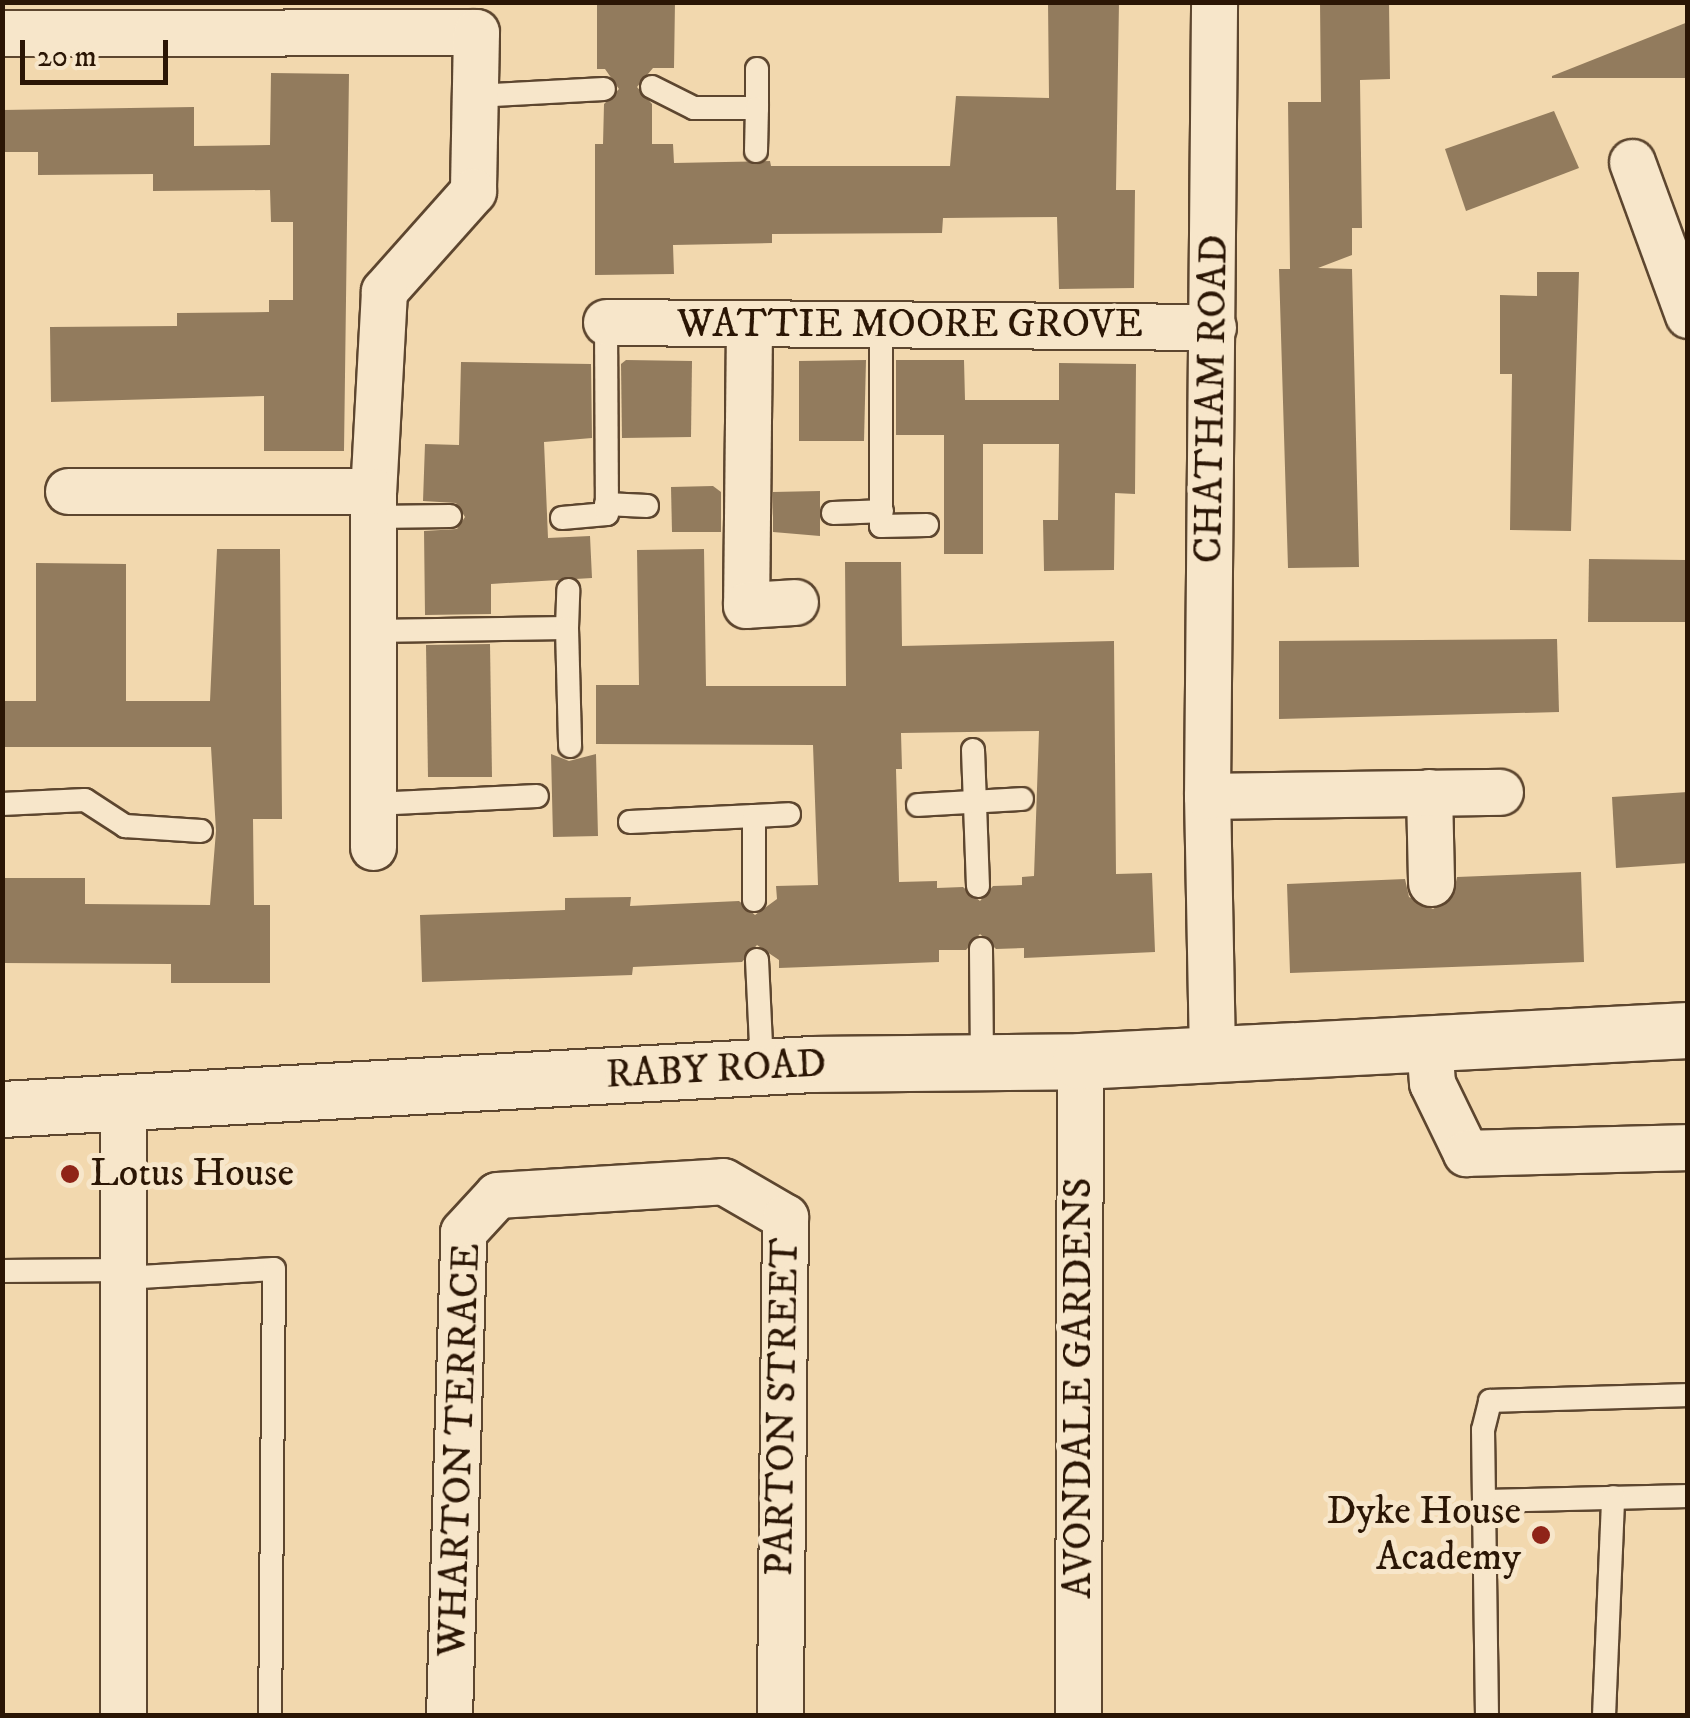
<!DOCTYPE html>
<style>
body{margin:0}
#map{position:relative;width:1690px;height:1718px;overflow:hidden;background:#f2d8ae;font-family:"IM FELL DW Pica",serif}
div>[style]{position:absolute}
.building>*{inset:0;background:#927b5d}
.roads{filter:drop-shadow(2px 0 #5d462f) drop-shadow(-2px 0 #5d462f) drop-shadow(0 2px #5d462f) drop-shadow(0 -2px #5d462f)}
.service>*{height:22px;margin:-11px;padding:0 11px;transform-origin:11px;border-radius:11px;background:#f7e6ca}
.minor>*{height:45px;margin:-22.5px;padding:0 22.5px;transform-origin:22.5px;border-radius:22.5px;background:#f7e6ca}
.tertiary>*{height:55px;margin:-27.5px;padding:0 27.5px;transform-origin:27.5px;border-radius:27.5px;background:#f7e6ca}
.dots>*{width:28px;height:28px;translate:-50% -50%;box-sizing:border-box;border:5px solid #f7e6ca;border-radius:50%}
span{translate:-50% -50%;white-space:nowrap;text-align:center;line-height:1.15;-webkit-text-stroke:10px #f7e6ca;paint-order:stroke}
.street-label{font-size:40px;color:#2b1605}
.poi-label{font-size:40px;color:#2b1605}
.left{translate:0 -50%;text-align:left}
.right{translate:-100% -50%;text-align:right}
.frame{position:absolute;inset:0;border:5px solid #2b1605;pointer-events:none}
.scale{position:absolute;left:20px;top:40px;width:148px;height:45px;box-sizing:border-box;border:5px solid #2b1605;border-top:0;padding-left:12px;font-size:30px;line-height:35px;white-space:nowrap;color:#2b1605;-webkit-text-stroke:8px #f7e6ca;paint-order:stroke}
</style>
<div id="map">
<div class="building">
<div style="clip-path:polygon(675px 2px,674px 68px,653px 68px,637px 87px,652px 104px,652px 144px,673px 144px,674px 163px,770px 161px,771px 166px,950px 166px,956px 96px,1049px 98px,1048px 2px,1119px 2px,1116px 190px,1135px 190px,1134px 288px,1059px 289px,1057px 217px,943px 218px,942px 233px,772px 234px,772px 243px,673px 245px,674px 274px,595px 275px,595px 144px,603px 144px,604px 104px,619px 89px,605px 69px,597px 69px,597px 4px)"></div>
<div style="clip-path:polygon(1320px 2px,1389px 2px,1390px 79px,1360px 80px,1362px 228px,1352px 228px,1352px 255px,1318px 268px,1352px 269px,1359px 567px,1288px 568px,1279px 269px,1290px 269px,1288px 102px,1321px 102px)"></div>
<div style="clip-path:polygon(1688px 22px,1688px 78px,1552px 78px,1552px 76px)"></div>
<div style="clip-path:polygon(271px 73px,349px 74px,344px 451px,264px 451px,264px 396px,51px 402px,50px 327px,177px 326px,177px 313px,269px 312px,269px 300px,293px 300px,293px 222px,271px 222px,270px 190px,153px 191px,153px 174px,38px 175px,38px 152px,2px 152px,2px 110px,194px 107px,194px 146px,270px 145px)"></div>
<div style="clip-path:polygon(1554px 111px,1579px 168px,1466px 211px,1445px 149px)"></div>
<div style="clip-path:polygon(1537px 272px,1579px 272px,1571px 531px,1510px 530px,1512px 374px,1500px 374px,1500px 295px,1537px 296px)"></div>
<div style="clip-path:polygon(626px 360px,692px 361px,691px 437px,622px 438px,621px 364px)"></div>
<div style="clip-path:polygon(866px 360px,864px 441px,799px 441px,799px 361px)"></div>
<div style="clip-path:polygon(896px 360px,964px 360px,965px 400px,1059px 400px,1059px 363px,1136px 364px,1135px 494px,1115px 493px,1114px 570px,1044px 571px,1043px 520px,1058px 520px,1059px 444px,983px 444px,983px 554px,944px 554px,944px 435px,896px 435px)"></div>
<div style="clip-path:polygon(461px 362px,591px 364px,592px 438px,544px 442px,548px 538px,590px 536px,592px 578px,491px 584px,491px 614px,425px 615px,424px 531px,457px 529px,465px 517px,456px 503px,423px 501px,425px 444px,459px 445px)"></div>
<div style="clip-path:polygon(713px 486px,721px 492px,721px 532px,672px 532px,671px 487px)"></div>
<div style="clip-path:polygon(820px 491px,820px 536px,773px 532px,773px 492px)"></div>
<div style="clip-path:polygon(217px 549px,280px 549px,282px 819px,253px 819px,254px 905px,270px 905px,270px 983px,171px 983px,171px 964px,2px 963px,2px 878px,85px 878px,85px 904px,210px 905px,216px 831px,211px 747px,3px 747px,4px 701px,36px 701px,36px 563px,126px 564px,126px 701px,210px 701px)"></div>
<div style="clip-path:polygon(evenodd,704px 549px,706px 686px,846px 686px,845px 562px,901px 562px,902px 646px,1114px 641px,1116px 874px,1152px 873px,1155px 952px,1024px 958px,1024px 948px,996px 949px,980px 934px,966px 950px,939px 950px,939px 962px,779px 968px,779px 960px,757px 945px,742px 962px,633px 967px,632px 975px,422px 982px,420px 915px,565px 910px,565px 898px,631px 897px,630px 906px,739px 901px,755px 915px,777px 899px,776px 886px,818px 885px,813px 745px,596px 744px,596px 685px,639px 685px,637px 550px,704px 549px,1039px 731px,1034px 876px,1022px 877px,1022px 885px,993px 886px,980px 901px,963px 887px,937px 888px,937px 881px,899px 882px,896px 769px,902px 769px,901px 733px,1039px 731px)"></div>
<div style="clip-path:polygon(1589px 559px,1688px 560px,1688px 622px,1588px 622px)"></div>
<div style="clip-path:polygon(1557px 639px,1559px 712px,1279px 719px,1279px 641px)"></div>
<div style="clip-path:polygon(490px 644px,492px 777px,428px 777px,426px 645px)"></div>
<div style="clip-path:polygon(551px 754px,569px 761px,596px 754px,598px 836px,553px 837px)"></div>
<div style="clip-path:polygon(1688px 792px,1688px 863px,1616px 868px,1612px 797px)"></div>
<div style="clip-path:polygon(1581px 872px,1584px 962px,1290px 973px,1287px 884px,1405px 879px,1409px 897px,1433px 909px,1453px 896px,1457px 877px)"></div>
</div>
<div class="roads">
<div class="service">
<div style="left:652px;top:87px;width:47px;rotate:26.6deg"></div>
<div style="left:694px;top:108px;width:63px"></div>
<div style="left:757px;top:108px;width:39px;rotate:-90deg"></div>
<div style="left:475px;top:96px;width:129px;rotate:-3.1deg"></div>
<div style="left:756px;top:151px;width:43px;rotate:-88.7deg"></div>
<div style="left:881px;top:326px;width:200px;rotate:90deg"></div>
<div style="left:881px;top:526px;width:46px;rotate:-1.2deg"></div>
<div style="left:606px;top:504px;width:41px;rotate:2.8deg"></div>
<div style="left:833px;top:513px;width:49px;rotate:-2.3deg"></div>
<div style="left:373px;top:517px;width:77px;rotate:-0.7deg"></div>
<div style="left:562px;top:518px;width:45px;rotate:-5.1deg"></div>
<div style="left:607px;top:514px;width:192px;rotate:-90.3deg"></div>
<div style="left:567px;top:628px;width:38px;rotate:-88deg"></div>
<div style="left:373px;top:631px;width:194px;rotate:-0.9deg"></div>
<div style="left:567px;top:628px;width:118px;rotate:88.5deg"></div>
<div style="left:973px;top:750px;width:136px;rotate:87.9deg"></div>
<div style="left:2px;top:804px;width:83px;rotate:-2.8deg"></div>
<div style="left:85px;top:800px;width:48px;rotate:33deg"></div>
<div style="left:125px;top:826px;width:76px;rotate:3.8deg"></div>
<div style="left:374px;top:804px;width:163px;rotate:-2.8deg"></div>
<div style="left:918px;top:805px;width:104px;rotate:-3.3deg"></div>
<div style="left:630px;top:822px;width:124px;rotate:-2.8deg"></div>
<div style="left:754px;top:900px;width:84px;rotate:-90deg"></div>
<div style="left:754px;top:816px;width:35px;rotate:-3deg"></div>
<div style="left:981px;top:949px;width:113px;rotate:89.5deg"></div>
<div style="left:757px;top:960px;width:107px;rotate:87.3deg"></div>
<div style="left:2px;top:1271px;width:122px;rotate:-0.5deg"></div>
<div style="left:124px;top:1278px;width:150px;rotate:-3.4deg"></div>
<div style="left:274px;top:1269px;width:447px;rotate:90.5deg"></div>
<div style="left:1487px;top:1501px;width:201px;rotate:-1.4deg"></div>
<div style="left:1487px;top:1716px;width:286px;rotate:-90.8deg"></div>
<div style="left:1483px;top:1430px;width:30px;rotate:-76deg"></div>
<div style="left:1490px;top:1401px;width:198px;rotate:-1.7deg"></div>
<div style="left:1604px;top:1716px;width:219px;rotate:-87.6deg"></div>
</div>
<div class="minor">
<div style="left:2px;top:33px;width:474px;rotate:-0.1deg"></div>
<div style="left:476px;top:32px;width:159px;rotate:91.1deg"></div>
<div style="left:473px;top:191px;width:134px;rotate:131.7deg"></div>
<div style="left:384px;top:291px;width:200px;rotate:93.1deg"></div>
<div style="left:373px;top:491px;width:356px;rotate:90deg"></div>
<div style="left:1632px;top:162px;width:163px;rotate:69.9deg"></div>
<div style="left:606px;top:322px;width:607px;rotate:0.47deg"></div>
<div style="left:749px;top:326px;width:279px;rotate:90.6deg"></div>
<div style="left:746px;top:605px;width:49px;rotate:-3.5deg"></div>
<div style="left:68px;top:491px;width:305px"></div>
<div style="left:1429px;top:792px;width:91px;rotate:88.7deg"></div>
<div style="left:1207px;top:796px;width:293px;rotate:-0.8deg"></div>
<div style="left:1429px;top:1043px;width:40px;rotate:85.7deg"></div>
<div style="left:1432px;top:1083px;width:78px;rotate:64.1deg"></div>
<div style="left:1466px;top:1153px;width:222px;rotate:-1.5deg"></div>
<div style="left:1212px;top:1054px;width:258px;rotate:-91.1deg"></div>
<div style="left:1207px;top:796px;width:794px;rotate:-89.49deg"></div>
<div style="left:123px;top:1716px;width:614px;rotate:-90deg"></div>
<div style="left:449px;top:1716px;width:484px;rotate:-88.3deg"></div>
<div style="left:463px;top:1232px;width:50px;rotate:-47.4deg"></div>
<div style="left:497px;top:1195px;width:226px;rotate:-3.5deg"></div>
<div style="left:723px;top:1181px;width:72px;rotate:30.1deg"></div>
<div style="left:785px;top:1217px;width:499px;rotate:90.6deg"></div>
<div style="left:1078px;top:1716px;width:655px;rotate:-89.83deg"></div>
</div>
<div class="tertiary">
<div style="left:2px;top:1109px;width:810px;rotate:-3.18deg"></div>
<div style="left:811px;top:1064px;width:269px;rotate:-0.6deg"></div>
<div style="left:1080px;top:1061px;width:609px;rotate:-2.92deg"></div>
</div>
</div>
<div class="dots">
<div style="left:70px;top:1174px;background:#8f2418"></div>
<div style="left:1541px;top:1535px;background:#8f2418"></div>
</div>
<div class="street-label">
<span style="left:910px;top:325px">WATTIE MOORE GROVE</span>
<span style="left:1212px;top:399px;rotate:-89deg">CHATHAM ROAD</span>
<span style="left:716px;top:1070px;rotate:-3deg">RABY ROAD</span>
<span style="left:1079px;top:1388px;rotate:-90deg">AVONDALE GARDENS</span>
<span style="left:783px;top:1407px;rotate:-89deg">PARTON STREET</span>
<span style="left:460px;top:1450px;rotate:-88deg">WHARTON TERRACE</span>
</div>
<div class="poi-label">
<span class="left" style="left:90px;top:1174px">Lotus House</span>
<span class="right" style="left:1521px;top:1535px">Dyke House<br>Academy</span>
</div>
<div class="frame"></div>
<div class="scale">20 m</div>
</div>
